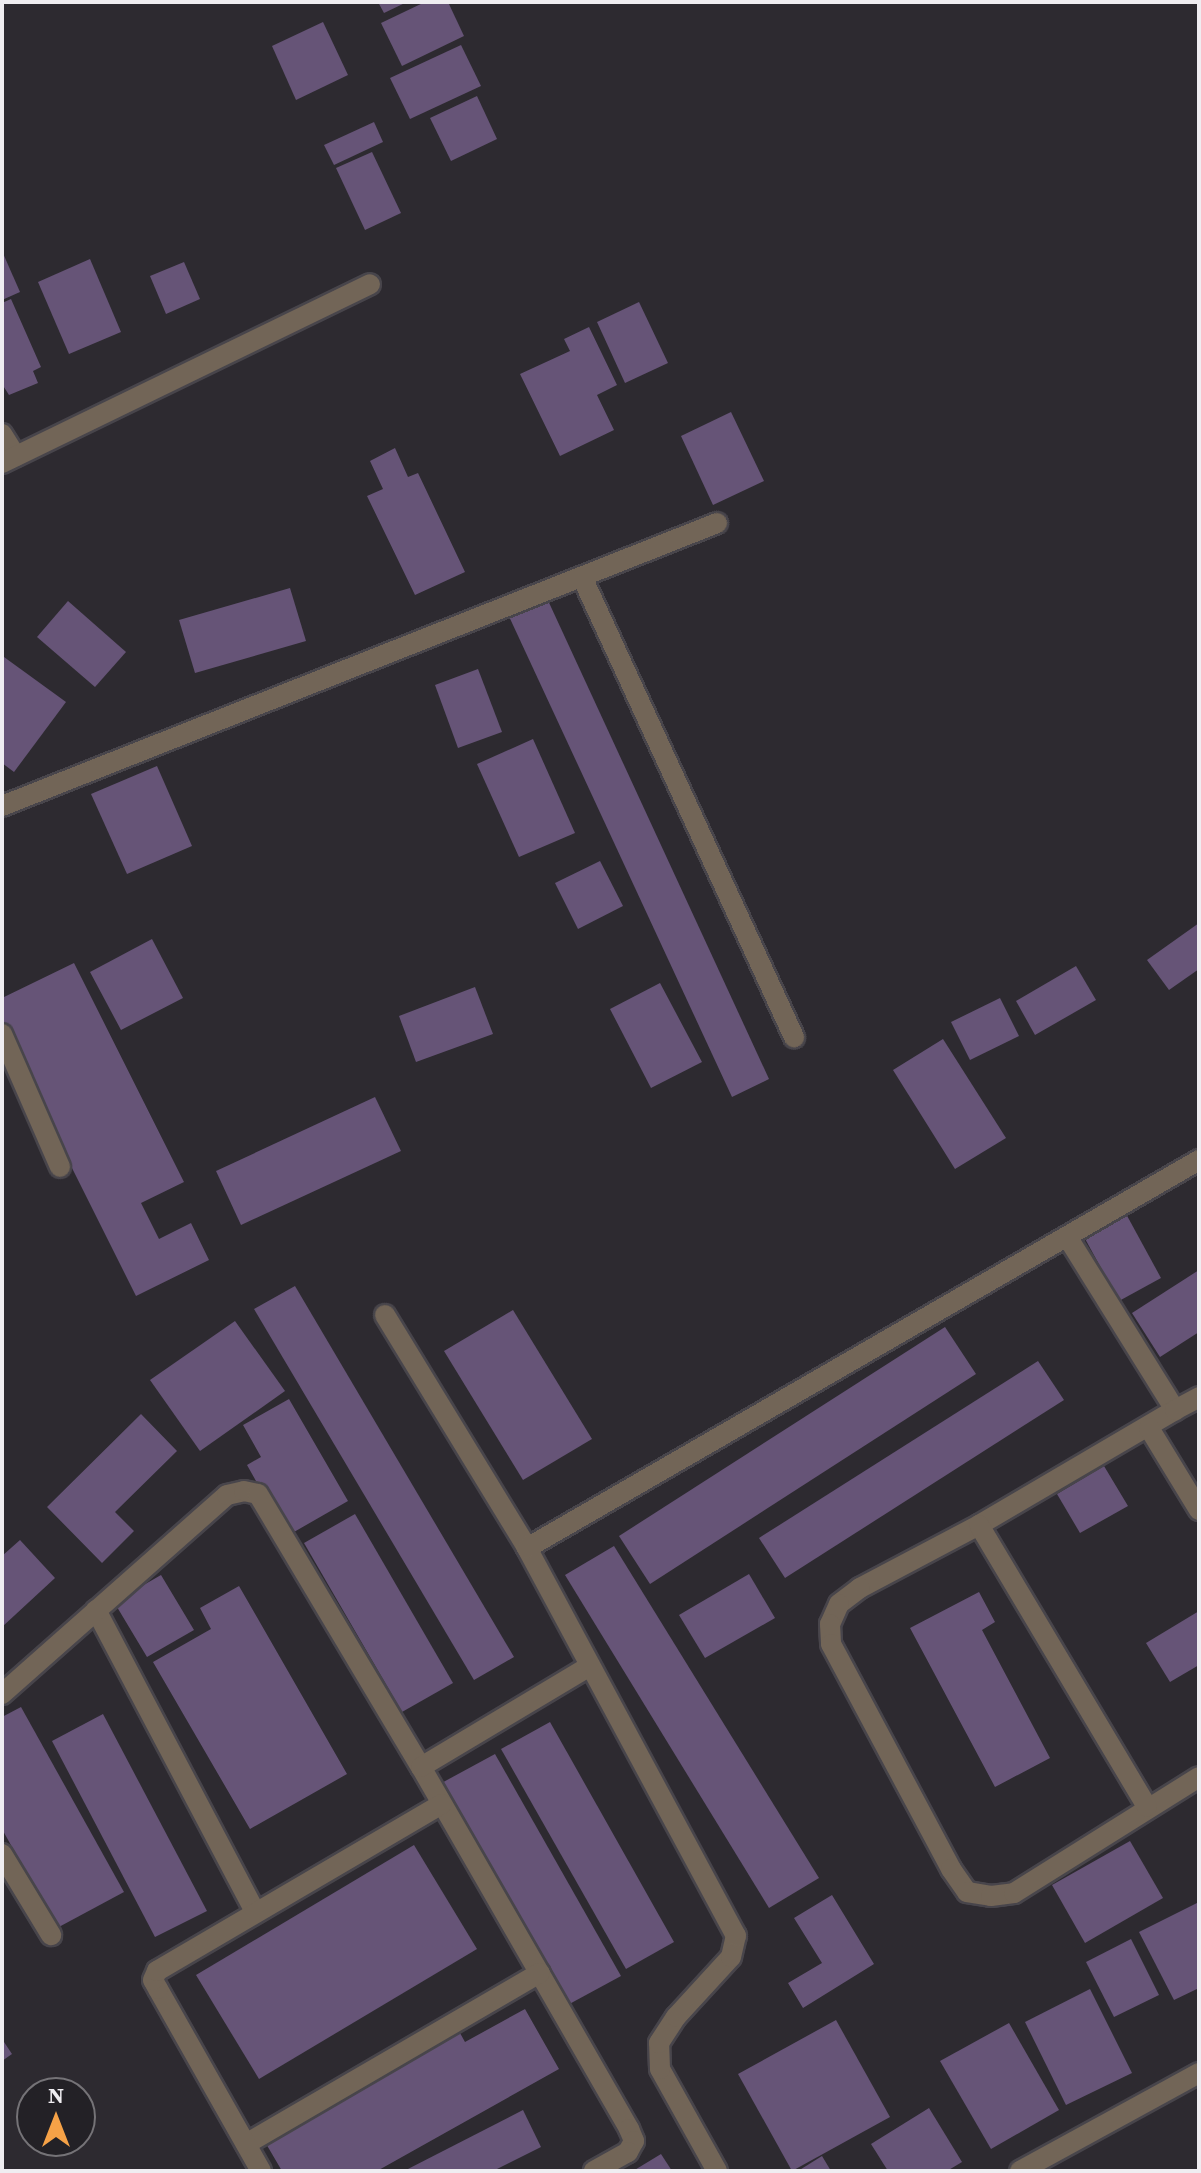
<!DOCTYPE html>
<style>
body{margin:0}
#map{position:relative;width:1201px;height:2173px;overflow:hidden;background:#2d2a30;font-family:"Source Serif 4",serif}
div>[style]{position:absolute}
.building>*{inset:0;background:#665477}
.roads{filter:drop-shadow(2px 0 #48454b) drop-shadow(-2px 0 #48454b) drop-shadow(0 2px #48454b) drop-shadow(0 -2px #48454b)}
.minor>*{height:20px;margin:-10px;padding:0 10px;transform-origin:10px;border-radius:10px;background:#726557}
span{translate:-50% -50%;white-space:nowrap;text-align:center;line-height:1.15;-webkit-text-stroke:7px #232126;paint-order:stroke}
.frame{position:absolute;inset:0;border:4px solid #efedf1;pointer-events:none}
.north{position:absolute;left:16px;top:2077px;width:80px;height:80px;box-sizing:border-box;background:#232126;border:2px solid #757377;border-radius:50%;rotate:0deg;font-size:22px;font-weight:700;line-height:32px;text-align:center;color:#efedf1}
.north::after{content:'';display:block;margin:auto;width:28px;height:36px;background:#f6a247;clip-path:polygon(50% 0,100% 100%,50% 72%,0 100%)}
</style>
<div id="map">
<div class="building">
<div style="clip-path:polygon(378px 2px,407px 2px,384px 13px)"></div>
<div style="clip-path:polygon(425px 2px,448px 2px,464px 36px,402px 66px,381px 23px)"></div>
<div style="clip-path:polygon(323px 22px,348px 75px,296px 100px,272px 46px)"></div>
<div style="clip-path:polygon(461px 45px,481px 86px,410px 119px,390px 78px)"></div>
<div style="clip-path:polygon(477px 96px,497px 139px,451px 161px,430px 118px)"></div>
<div style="clip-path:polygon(374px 122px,383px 142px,334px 165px,324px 145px)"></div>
<div style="clip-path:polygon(372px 152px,401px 213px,365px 230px,336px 168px)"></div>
<div style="clip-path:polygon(2px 251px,20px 292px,2px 300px)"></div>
<div style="clip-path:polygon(90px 259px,121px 332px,69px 354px,38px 282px)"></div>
<div style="clip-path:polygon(184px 262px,200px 299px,166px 314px,150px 276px)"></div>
<div style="clip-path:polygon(11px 299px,41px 367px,33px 371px,38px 383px,9px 395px,2px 384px,2px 303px)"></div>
<div style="clip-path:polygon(639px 302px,668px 363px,625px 383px,597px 322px)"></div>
<div style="clip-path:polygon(589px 327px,617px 385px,597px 395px,614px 430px,560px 456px,520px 374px,570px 351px,564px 339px)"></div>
<div style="clip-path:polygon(731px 412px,764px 481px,713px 505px,681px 436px)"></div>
<div style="clip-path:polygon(395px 448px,408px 477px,418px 473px,465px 572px,415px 595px,367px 496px,383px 489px,370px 461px)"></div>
<div style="clip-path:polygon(290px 588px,306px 641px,195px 673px,179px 620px)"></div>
<div style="clip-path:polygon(545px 594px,769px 1079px,732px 1097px,507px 612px)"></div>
<div style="clip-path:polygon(68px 601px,126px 652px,95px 687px,37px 637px)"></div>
<div style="clip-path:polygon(4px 657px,66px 702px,14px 772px,2px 763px)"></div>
<div style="clip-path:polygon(478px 669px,502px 732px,458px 748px,435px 685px)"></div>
<div style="clip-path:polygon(533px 739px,575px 833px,519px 857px,477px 764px)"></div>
<div style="clip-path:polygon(157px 766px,192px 846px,127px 874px,91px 794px)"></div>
<div style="clip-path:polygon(600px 861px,623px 906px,578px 929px,555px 883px)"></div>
<div style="clip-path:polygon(1199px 923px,1199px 969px,1169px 990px,1147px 960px)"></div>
<div style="clip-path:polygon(152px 939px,183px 998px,121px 1030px,90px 972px)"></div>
<div style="clip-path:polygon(74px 963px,184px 1182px,141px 1203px,159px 1239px,191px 1223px,209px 1260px,136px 1296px,2px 1028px,2px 998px)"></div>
<div style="clip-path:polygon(1076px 966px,1096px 1000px,1035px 1035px,1016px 1001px)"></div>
<div style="clip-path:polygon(660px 983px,702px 1062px,651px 1088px,610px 1009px)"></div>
<div style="clip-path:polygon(475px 987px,493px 1034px,416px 1062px,399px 1016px)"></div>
<div style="clip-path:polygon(1000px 998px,1019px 1036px,970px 1060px,951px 1022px)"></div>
<div style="clip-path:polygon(943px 1039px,1006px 1138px,955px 1169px,893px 1070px)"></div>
<div style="clip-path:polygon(375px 1097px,401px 1151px,241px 1225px,216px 1171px)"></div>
<div style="clip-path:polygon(1125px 1212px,1161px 1278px,1119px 1301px,1083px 1235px)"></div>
<div style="clip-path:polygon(1199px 1270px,1199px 1332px,1160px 1357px,1132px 1313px)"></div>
<div style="clip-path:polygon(295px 1286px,514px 1657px,474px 1680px,254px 1309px)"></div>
<div style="clip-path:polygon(513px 1310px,592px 1439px,523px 1480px,444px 1351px)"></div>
<div style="clip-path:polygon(235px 1321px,285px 1391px,200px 1451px,150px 1380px)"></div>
<div style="clip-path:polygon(945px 1327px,976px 1374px,650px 1584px,619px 1536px)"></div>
<div style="clip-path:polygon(1038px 1361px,1064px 1400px,785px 1578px,759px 1538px)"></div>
<div style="clip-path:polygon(289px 1399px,348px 1501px,287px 1536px,247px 1465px,261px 1457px,243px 1425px)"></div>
<div style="clip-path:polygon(141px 1414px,177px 1451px,115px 1512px,134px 1531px,102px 1563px,47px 1507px)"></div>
<div style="clip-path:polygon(1104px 1466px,1128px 1506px,1080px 1533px,1057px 1494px)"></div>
<div style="clip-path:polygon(355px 1514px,453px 1683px,402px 1712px,304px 1543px)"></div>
<div style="clip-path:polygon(20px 1540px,55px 1578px,2px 1627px,2px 1556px)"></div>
<div style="clip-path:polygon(614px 1546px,819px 1878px,769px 1908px,565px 1575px)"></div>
<div style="clip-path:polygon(749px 1574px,775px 1618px,705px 1658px,679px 1615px)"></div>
<div style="clip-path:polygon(161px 1575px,194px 1630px,147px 1657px,114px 1602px)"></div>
<div style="clip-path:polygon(239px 1586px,347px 1774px,250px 1829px,153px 1662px,211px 1629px,200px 1608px)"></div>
<div style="clip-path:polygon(979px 1592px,995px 1622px,982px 1630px,1050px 1758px,995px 1787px,910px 1628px)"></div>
<div style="clip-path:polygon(1199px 1611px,1199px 1665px,1170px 1682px,1146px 1643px)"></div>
<div style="clip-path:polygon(21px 1707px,124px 1892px,57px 1928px,2px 1829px,2px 1717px)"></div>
<div style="clip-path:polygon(103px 1714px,207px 1911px,155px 1937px,52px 1741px)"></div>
<div style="clip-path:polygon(550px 1722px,674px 1942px,626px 1969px,501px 1749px)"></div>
<div style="clip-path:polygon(495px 1754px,621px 1976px,562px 2008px,436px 1786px)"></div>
<div style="clip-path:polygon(1130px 1841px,1163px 1898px,1085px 1943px,1052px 1885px)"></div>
<div style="clip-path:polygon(414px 1845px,477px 1949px,259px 2079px,196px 1975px)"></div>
<div style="clip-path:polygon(832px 1895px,874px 1964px,803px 2008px,788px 1983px,822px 1963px,794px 1918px)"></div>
<div style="clip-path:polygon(1199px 1902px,1199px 1988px,1174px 2000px,1139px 1932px)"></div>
<div style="clip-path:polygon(1131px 1939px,1159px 1995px,1114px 2017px,1086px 1962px)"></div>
<div style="clip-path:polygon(1090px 1989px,1132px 2073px,1066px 2105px,1025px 2022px)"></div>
<div style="clip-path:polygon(525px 2009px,559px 2069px,377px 2171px,282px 2171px,265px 2142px,460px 2033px,465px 2042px)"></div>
<div style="clip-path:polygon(836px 2020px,890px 2117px,792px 2171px,738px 2074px)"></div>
<div style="clip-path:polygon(1009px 2023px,1059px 2110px,991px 2149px,940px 2061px)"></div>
<div style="clip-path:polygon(2px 2039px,12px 2054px,2px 2061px)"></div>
<div style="clip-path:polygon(929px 2108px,962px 2162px,947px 2171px,888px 2171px,871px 2144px)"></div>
<div style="clip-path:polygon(523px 2110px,541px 2147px,493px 2171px,404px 2171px)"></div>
<div style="clip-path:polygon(661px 2154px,672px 2171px,633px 2171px)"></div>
<div style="clip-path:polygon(822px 2156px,831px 2171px,798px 2171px)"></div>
</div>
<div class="roads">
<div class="minor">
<div style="left:2px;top:434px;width:26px;rotate:58deg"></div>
<div style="left:2px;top:463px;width:409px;rotate:-25.9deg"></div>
<div style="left:582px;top:577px;width:507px;rotate:65.26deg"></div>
<div style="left:2px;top:806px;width:769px;rotate:-21.59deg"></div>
<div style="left:2px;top:1034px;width:145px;rotate:66.4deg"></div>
<div style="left:1068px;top:1238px;width:203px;rotate:58.1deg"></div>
<div style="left:1175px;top:1410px;width:227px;rotate:149.6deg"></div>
<div style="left:979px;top:1525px;width:135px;rotate:152.1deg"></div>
<div style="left:860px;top:1588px;width:26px;rotate:143deg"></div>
<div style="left:839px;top:1604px;width:22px;rotate:114deg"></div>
<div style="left:830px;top:1624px;width:20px;rotate:87deg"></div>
<div style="left:831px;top:1644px;width:255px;rotate:61.9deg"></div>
<div style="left:951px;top:1869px;width:28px;rotate:55deg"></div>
<div style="left:967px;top:1892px;width:24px;rotate:9deg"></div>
<div style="left:991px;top:1896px;width:23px;rotate:-7deg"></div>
<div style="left:1014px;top:1893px;width:218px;rotate:-32.1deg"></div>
<div style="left:385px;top:1315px;width:273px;rotate:58.6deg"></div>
<div style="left:1175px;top:1410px;width:27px;rotate:-28deg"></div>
<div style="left:1149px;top:1428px;width:96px;rotate:58.6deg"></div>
<div style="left:979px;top:1525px;width:328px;rotate:59.2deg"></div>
<div style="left:96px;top:1610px;width:340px;rotate:62.2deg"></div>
<div style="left:2px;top:1694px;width:300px;rotate:-41.5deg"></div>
<div style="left:227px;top:1495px;width:17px;rotate:-13deg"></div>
<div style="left:244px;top:1491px;width:14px;rotate:12deg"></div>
<div style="left:258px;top:1494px;width:318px;rotate:59.2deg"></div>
<div style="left:421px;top:1767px;width:418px;rotate:60.1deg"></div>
<div style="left:629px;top:2129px;width:13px;rotate:67deg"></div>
<div style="left:634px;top:2141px;width:13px;rotate:119deg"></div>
<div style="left:628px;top:2152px;width:39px;rotate:151deg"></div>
<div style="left:421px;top:1767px;width:197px;rotate:-30.9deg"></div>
<div style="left:2px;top:1854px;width:95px;rotate:58.8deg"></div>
<div style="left:246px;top:2144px;width:340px;rotate:-30.2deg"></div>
<div style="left:261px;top:2171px;width:209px;rotate:-119.5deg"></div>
<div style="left:158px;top:1989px;width:10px;rotate:-119deg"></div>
<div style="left:153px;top:1980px;width:10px;rotate:-66deg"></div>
<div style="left:157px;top:1971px;width:330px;rotate:-30.4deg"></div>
<div style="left:717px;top:2171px;width:117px;rotate:-119.2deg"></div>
<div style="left:660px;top:2069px;width:26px;rotate:-92deg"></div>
<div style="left:659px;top:2043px;width:31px;rotate:-57deg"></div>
<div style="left:676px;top:2017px;width:81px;rotate:-47.5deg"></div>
<div style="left:731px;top:1957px;width:22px;rotate:-77deg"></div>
<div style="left:736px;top:1936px;width:441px;rotate:-118.3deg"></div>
<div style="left:527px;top:1548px;width:776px;rotate:-30deg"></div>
<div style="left:1020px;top:2171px;width:204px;rotate:-28.7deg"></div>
</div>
</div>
<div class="frame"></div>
<div class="north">N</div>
</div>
